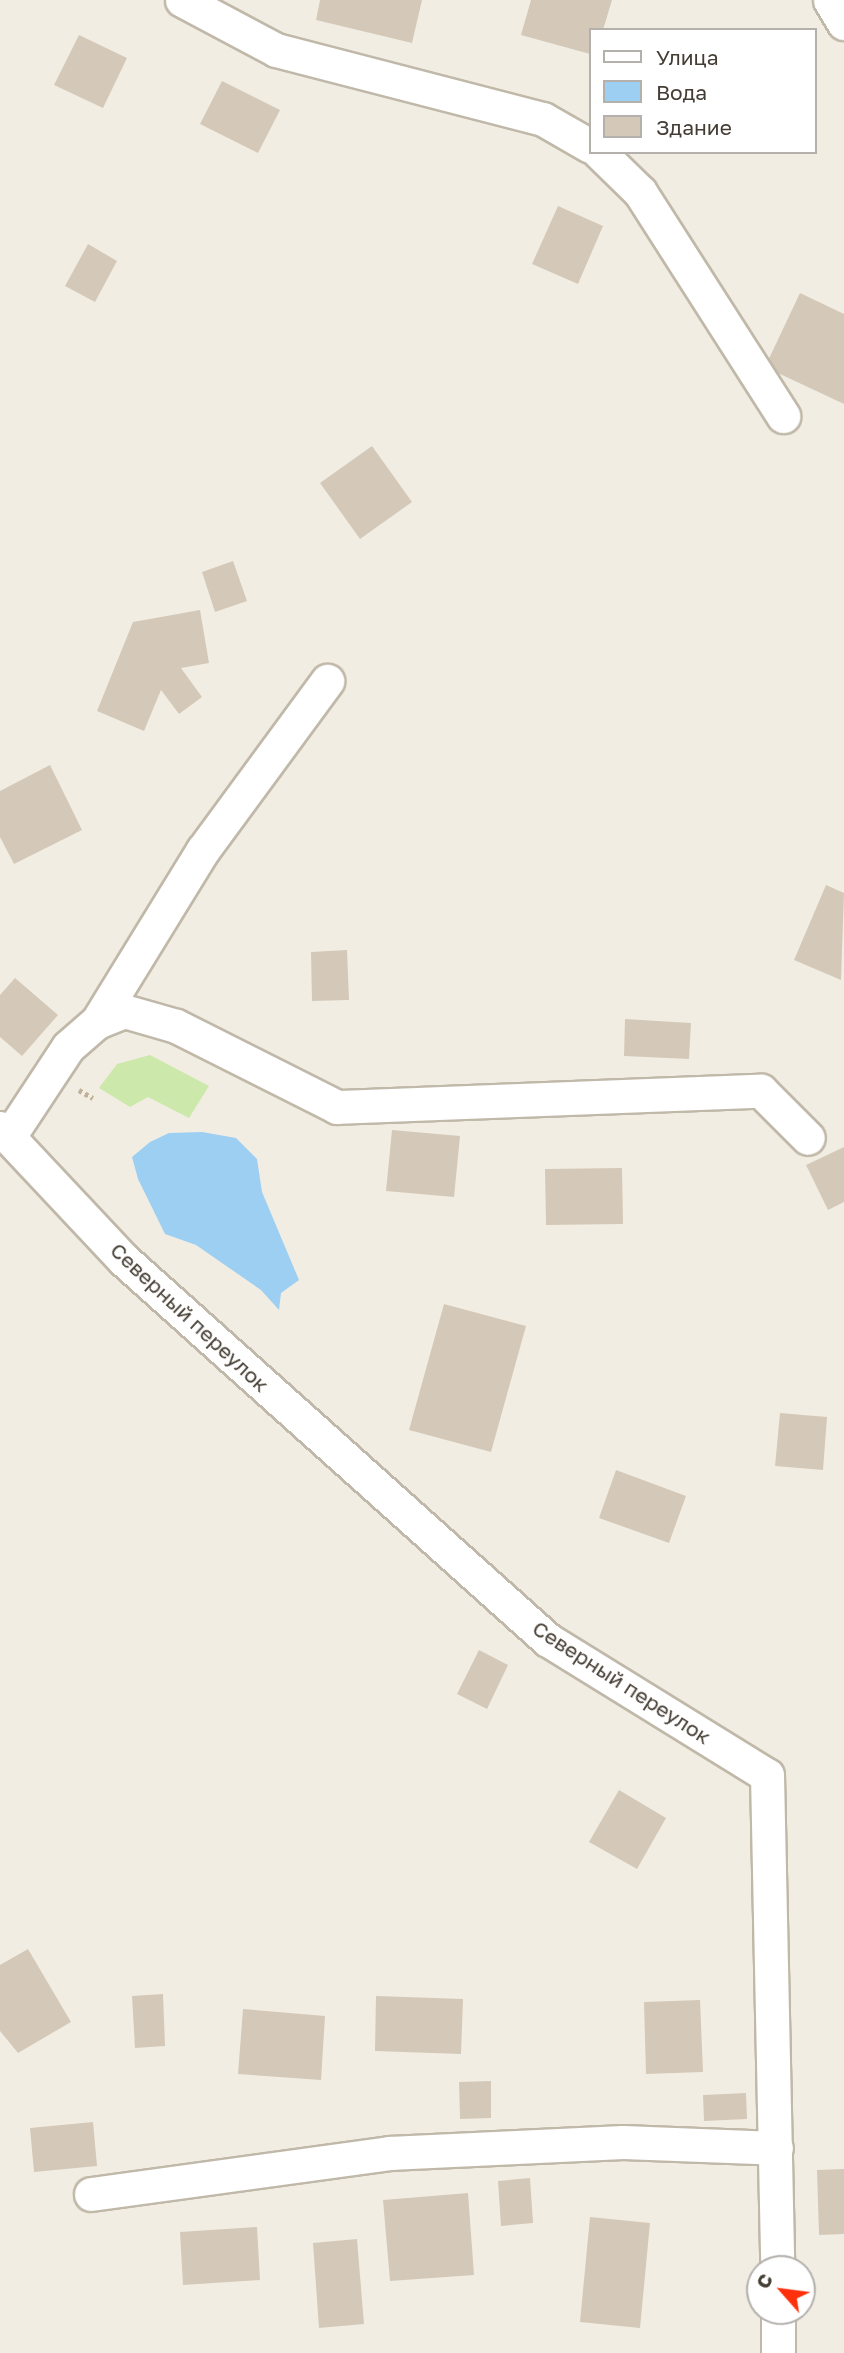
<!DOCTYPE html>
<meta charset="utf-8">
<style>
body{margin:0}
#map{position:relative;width:844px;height:2353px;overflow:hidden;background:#f2ede3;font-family:"Golos Text",sans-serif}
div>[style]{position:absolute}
.green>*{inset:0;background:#cce8aa}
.water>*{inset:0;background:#9ccff1}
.building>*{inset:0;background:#d4c9b8}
.path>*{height:4.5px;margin-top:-2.25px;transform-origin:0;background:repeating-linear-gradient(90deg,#c0b196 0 3.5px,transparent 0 7px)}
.roads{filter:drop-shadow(2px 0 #c0b8a8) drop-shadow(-2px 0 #c0b8a8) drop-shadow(0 2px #c0b8a8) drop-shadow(0 -2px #c0b8a8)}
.minor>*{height:33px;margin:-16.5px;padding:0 16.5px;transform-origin:16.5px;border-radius:16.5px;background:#fff}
span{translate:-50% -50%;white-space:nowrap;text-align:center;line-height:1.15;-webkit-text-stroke:5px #fff;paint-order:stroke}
.street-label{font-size:21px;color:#443d33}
.legend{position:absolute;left:589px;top:28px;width:228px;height:126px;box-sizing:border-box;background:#fff;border:2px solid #b4b1ad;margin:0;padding:9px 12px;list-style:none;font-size:21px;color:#443d33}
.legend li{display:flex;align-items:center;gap:14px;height:35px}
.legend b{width:35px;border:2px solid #b4b1ad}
.north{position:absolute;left:746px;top:2255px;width:70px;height:70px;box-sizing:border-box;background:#fff;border:2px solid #b4b1ad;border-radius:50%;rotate:298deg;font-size:19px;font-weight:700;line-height:28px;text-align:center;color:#443d33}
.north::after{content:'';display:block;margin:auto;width:24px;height:32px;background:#ff310d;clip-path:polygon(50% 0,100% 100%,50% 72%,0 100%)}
</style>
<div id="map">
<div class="green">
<div style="clip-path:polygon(150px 1055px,209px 1086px,189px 1118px,148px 1097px,130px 1107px,99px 1088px,117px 1064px)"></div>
</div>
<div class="water">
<div style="clip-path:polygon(202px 1132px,236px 1138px,257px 1159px,262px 1192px,299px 1280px,281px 1293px,279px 1310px,261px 1290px,196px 1245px,165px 1234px,138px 1179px,132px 1157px,150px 1142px,169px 1133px)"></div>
</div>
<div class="building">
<div style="clip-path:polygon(320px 0,422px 0,412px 43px,316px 20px)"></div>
<div style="clip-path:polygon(531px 0,612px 0,603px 30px,590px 30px,590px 54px,521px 35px)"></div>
<div style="clip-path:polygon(79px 35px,127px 58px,103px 108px,54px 85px)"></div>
<div style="clip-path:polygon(222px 81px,280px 110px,258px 153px,200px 124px)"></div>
<div style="clip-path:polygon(558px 206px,603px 226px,578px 284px,532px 264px)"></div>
<div style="clip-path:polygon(88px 244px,117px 261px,95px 302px,65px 286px)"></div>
<div style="clip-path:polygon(800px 293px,844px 314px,844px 404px,765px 367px)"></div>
<div style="clip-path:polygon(372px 446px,412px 502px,360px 539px,320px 483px)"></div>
<div style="clip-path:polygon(233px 561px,247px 601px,215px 612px,202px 572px)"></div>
<div style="clip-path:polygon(200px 610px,209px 663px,181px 668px,202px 697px,179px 714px,161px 690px,144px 731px,97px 711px,133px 622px)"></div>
<div style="clip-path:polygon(50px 765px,82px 830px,14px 864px,0 837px,0 791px)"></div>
<div style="clip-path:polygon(826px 885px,844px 893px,841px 980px,794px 960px)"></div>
<div style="clip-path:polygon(347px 950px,349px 1000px,312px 1001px,311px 952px)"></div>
<div style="clip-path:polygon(15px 978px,58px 1015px,22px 1056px,0 1037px,0 995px)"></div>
<div style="clip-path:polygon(625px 1019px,691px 1023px,689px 1059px,624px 1056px)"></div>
<div style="clip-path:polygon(392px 1130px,460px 1136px,454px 1197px,386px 1191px)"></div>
<div style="clip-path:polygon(844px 1147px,844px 1202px,828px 1210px,806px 1165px)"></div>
<div style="clip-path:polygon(622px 1168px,623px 1224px,546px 1225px,545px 1169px)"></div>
<div style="clip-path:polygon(444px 1304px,526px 1326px,491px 1452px,409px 1430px)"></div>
<div style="clip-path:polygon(780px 1413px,827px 1417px,823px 1470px,775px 1466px)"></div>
<div style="clip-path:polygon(616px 1470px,686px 1496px,669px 1543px,599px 1518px)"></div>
<div style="clip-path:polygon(479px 1650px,508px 1665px,487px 1709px,457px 1694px)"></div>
<div style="clip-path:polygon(619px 1790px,666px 1818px,637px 1869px,589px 1842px)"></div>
<div style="clip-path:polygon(28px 1949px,71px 2022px,18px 2053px,0 2031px,0 1965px)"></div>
<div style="clip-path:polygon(163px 1994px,165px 2046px,135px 2048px,132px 1996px)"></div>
<div style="clip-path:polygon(376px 1996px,463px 1999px,461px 2054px,375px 2051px)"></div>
<div style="clip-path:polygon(700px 2000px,703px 2072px,646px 2074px,644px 2002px)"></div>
<div style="clip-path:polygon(243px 2009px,325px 2016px,321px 2080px,238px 2074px)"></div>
<div style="clip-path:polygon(491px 2081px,491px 2118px,460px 2119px,459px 2082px)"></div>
<div style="clip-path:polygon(746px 2093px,747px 2119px,704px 2121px,703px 2095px)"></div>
<div style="clip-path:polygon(93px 2122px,97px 2166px,34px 2172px,30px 2128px)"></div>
<div style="clip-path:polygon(844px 2169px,844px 2234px,819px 2235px,817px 2170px)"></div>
<div style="clip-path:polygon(530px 2178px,533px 2223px,501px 2226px,498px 2181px)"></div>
<div style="clip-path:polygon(468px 2193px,474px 2275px,390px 2281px,383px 2200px)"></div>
<div style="clip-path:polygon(590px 2217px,650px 2223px,640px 2328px,580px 2322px)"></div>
<div style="clip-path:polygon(257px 2227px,260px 2280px,183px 2285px,180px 2232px)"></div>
<div style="clip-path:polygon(357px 2239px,364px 2324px,319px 2328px,313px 2243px)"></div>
</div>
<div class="path">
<div style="left:79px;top:1090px;width:16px;rotate:30deg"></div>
</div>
<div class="roads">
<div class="minor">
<div style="left:182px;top:0;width:106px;rotate:28deg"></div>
<div style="left:276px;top:50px;width:276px;rotate:14.5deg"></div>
<div style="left:543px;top:119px;width:54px;rotate:29.9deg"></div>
<div style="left:830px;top:0;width:27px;rotate:59deg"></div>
<div style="left:599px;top:152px;width:57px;rotate:44.3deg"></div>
<div style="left:640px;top:192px;width:266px;rotate:57.4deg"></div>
<div style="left:97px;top:1022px;width:202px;rotate:-58.4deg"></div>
<div style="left:203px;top:850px;width:210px;rotate:-53.7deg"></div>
<div style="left:0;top:1128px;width:181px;rotate:46.8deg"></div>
<div style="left:124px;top:1260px;width:569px;rotate:41.87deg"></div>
<div style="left:548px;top:1640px;width:257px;rotate:31.7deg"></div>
<div style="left:767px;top:1775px;width:494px;rotate:88.8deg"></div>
<div style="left:10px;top:1135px;width:105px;rotate:-56.6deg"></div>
<div style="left:68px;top:1047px;width:38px;rotate:-41deg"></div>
<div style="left:97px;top:1022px;width:29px;rotate:-22deg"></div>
<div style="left:124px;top:1011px;width:54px;rotate:16.1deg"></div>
<div style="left:176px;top:1026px;width:180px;rotate:26.7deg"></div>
<div style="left:337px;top:1107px;width:424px;rotate:-2.2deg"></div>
<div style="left:761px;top:1091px;width:66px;rotate:45deg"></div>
<div style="left:91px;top:2194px;width:301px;rotate:-7.8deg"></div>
<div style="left:389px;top:2153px;width:234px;rotate:-2.7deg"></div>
<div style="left:623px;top:2142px;width:153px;rotate:2.2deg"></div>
<div style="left:778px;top:2311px;width:42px;rotate:90deg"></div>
</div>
</div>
<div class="street-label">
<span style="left:190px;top:1317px;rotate:43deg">Северный переулок</span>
<span style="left:622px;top:1682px;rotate:33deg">Северный переулок</span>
</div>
<ul class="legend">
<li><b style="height:9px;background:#fff"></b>Улица</li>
<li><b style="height:19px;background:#9ccff1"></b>Вода</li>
<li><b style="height:19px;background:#d4c9b8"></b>Здание</li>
</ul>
<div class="north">С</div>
</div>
